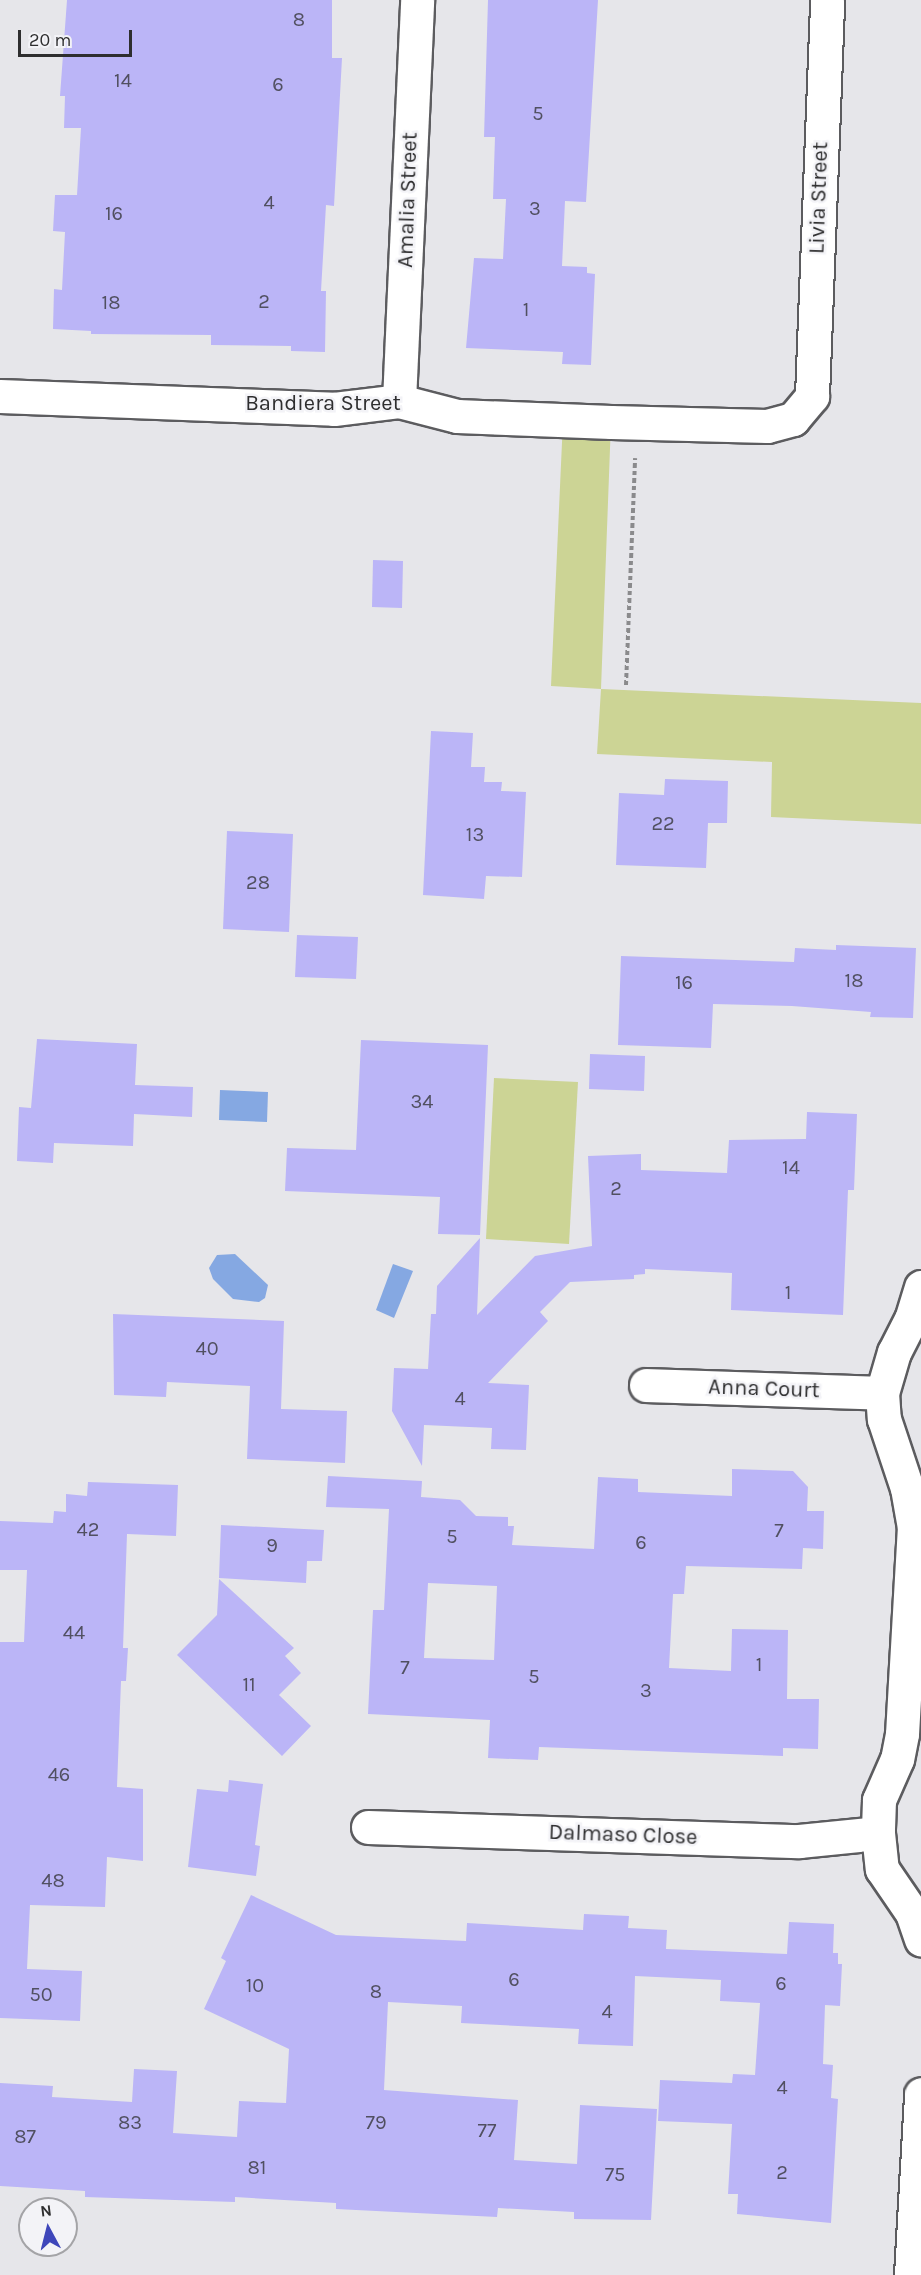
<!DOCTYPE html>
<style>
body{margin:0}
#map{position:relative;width:921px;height:2275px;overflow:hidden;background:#e6e6ea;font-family:Karla,sans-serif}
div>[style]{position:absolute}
.green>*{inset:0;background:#ccd495}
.water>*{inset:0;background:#85a8e2}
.building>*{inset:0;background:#bbb5f7}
.path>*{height:4px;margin-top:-2px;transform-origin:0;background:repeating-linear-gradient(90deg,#8a8a8c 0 4.5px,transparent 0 7.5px)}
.roads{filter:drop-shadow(2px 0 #5c5c5f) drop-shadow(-2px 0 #5c5c5f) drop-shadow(0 2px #5c5c5f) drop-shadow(0 -2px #5c5c5f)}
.minor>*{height:33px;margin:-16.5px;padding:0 16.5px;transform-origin:16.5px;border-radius:16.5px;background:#fff}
span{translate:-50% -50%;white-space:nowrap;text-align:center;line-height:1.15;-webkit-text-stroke:5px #f3f3f7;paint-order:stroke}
.number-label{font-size:20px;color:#515061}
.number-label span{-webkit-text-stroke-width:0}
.street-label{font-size:22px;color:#2e2e2f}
.north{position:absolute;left:18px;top:2197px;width:60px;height:60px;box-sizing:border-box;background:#f3f3f7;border:2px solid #a4a4a7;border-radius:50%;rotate:353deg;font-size:16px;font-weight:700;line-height:24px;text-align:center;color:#2e2e2f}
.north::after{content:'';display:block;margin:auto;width:21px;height:27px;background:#3e46ba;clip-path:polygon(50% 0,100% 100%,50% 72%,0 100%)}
.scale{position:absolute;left:18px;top:30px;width:114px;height:27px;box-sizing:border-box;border:3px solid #2e2e2f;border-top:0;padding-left:8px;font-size:18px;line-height:21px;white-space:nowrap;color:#2e2e2f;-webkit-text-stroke:4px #f3f3f7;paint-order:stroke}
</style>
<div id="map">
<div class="green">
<div style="clip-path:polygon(563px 420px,611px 422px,601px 689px,921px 703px,921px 824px,771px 817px,772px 762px,597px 754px,601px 689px,551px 686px)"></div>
<div style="clip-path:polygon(494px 1078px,578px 1082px,569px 1244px,486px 1239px)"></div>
</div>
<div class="water">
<div style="clip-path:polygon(220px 1090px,268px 1092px,267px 1122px,219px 1120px)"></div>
<div style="clip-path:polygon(235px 1254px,268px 1285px,265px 1298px,259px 1302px,233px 1299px,213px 1279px,209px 1268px,217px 1255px)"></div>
<div style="clip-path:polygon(393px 1264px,413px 1271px,394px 1318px,376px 1310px)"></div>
</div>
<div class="building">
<div style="clip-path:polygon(67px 0,332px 0,332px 58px,342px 58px,334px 206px,326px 205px,321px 291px,326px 291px,325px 352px,291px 351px,291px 346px,211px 345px,211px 335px,91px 334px,91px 331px,53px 329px,54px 289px,62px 290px,65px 232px,53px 231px,55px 195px,77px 195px,81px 128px,64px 128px,65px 96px,60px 96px)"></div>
<div style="clip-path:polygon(488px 0,598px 0,586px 202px,565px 201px,562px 266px,587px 267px,587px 273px,595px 274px,591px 365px,562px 364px,563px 352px,466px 348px,474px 258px,503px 259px,506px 199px,493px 199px,495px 137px,484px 137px)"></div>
<div style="clip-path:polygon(373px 560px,403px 561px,402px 608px,372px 607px)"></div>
<div style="clip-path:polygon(431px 731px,473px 733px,471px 767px,485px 767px,484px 782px,502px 782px,501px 791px,526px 792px,522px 877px,486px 876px,484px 899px,423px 895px)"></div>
<div style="clip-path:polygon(665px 779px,728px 781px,727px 823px,708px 823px,706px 868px,616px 865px,619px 793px,664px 795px)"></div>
<div style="clip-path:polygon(227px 831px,293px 834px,289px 932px,223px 929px)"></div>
<div style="clip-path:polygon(297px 935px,358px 937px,356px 979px,295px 977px)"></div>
<div style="clip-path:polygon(836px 945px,916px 948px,913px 1018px,870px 1017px,871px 1012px,792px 1006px,713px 1004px,711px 1048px,618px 1045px,621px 956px,794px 962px,795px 948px,836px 950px)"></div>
<div style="clip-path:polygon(37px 1039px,137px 1044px,135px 1085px,193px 1087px,192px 1117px,134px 1114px,133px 1146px,54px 1143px,53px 1163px,17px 1161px,19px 1107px,31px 1108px)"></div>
<div style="clip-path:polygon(361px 1040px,488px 1045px,480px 1235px,438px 1234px,440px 1197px,285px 1191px,287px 1148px,356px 1150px)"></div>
<div style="clip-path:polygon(590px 1054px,645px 1056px,644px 1091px,589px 1089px)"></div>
<div style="clip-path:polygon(807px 1112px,857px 1114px,854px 1190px,848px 1190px,843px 1315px,731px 1310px,732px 1273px,645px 1269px,645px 1274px,634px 1275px,634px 1279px,570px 1282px,540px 1312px,548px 1321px,488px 1383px,529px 1385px,526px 1450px,491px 1449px,492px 1428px,424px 1425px,422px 1466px,392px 1411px,394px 1368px,428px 1369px,431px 1314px,436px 1314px,437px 1286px,480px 1238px,477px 1315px,535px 1256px,592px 1246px,588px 1156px,641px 1154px,641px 1170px,727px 1173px,729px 1140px,806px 1139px)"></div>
<div style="clip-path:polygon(113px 1314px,284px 1321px,281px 1409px,347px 1411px,345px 1463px,247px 1459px,250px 1386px,167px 1382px,166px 1397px,114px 1395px)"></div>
<div style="clip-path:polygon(evenodd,732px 1469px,793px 1471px,808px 1487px,807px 1511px,824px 1511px,823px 1549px,803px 1548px,802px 1569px,686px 1566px,684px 1594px,673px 1594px,669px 1668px,731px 1671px,732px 1629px,788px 1630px,787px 1699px,819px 1699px,818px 1749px,783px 1748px,783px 1756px,539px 1747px,538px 1760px,488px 1758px,490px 1720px,368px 1714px,373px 1610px,384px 1610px,389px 1509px,326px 1507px,328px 1476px,422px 1481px,421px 1497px,460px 1500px,476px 1516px,508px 1517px,508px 1526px,514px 1526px,512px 1545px,594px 1549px,598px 1477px,638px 1479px,638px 1492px,732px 1496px,732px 1469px,428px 1583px,497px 1586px,494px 1660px,424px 1658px,428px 1583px)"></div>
<div style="clip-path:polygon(88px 1482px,178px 1485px,176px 1536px,127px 1534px,123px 1648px,128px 1648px,126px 1681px,121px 1681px,117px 1787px,143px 1789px,143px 1861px,107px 1857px,105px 1907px,30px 1905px,27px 1969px,82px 1971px,80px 2021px,0 2018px,0 1642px,24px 1642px,27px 1570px,0 1570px,0 1521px,53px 1523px,54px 1511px,66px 1512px,66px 1494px,87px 1496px)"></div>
<div style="clip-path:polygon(221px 1525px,324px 1530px,322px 1561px,307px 1561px,306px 1583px,219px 1578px)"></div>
<div style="clip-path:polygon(219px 1579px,294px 1648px,285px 1656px,301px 1673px,279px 1695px,311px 1726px,282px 1756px,177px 1655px,217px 1615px)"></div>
<div style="clip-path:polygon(229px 1780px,263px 1784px,255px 1845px,260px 1846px,256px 1876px,188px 1867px,197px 1789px,228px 1792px)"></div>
<div style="clip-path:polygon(251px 1895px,336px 1935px,466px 1941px,467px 1923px,583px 1930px,584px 1914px,629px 1916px,628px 1928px,667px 1930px,666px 1949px,787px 1954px,789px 1922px,834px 1924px,833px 1953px,838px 1953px,838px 1964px,842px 1964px,840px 2006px,825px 2005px,823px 2064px,833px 2065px,831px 2098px,838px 2099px,831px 2223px,737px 2214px,738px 2194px,728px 2194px,732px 2124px,658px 2121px,660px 2080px,732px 2083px,733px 2074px,755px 2075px,760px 2003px,720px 2001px,721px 1980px,635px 1976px,633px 2046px,578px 2044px,579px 2029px,461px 2023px,462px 2006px,388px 2002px,384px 2090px,518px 2100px,514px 2160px,577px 2164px,580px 2105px,657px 2109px,651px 2220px,574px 2219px,574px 2212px,498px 2208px,497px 2217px,336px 2209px,336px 2203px,235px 2197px,235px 2202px,85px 2197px,85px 2191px,0 2186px,0 2083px,53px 2086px,52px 2097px,132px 2102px,134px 2069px,177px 2071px,173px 2133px,237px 2137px,239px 2101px,286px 2103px,289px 2049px,204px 2009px,226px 1961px,221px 1958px)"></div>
</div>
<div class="path">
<div style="left:626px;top:685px;width:227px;rotate:-87.7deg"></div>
</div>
<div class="roads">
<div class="minor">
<div style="left:0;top:396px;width:334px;rotate:2.2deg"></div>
<div style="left:334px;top:409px;width:65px;rotate:-7deg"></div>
<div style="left:399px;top:401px;width:60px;rotate:14.5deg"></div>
<div style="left:457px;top:416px;width:154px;rotate:2.2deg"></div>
<div style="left:611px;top:422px;width:156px;rotate:1.5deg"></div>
<div style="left:767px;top:426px;width:27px;rotate:-15deg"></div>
<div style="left:793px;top:419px;width:30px;rotate:-50deg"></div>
<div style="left:812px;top:396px;width:396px;rotate:-87.8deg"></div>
<div style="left:399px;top:401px;width:401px;rotate:-87.4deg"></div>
<div style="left:921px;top:1287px;width:34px;rotate:107deg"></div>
<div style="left:911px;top:1319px;width:37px;rotate:117deg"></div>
<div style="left:894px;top:1352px;width:43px;rotate:106.3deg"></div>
<div style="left:882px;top:1393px;width:26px;rotate:86deg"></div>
<div style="left:884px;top:1419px;width:73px;rotate:71.6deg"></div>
<div style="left:907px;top:1488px;width:39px;rotate:80deg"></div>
<div style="left:914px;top:1526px;width:208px;rotate:93.3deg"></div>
<div style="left:902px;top:1734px;width:25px;rotate:101deg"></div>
<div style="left:897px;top:1759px;width:45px;rotate:113.7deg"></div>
<div style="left:879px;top:1800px;width:33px;rotate:92deg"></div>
<div style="left:878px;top:1833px;width:36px;rotate:84deg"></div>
<div style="left:882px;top:1869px;width:53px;rotate:55.7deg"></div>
<div style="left:912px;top:1913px;width:28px;rotate:71deg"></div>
<div style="left:646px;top:1385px;width:236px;rotate:1.9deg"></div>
<div style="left:368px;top:1827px;width:431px;rotate:1.9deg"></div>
<div style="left:799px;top:1841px;width:79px;rotate:-5.8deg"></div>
<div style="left:911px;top:2275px;width:181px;rotate:-86.8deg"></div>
</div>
</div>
<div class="number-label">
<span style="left:299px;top:19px">8</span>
<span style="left:123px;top:80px">14</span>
<span style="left:278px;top:84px">6</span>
<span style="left:538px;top:113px">5</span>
<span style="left:269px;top:202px">4</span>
<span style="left:535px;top:208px">3</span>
<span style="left:114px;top:213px">16</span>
<span style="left:264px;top:301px">2</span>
<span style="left:111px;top:302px">18</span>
<span style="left:526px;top:309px">1</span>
<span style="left:663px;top:823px">22</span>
<span style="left:475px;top:834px">13</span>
<span style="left:258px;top:882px">28</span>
<span style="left:854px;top:980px">18</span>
<span style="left:684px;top:982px">16</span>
<span style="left:422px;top:1101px">34</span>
<span style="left:791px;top:1167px">14</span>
<span style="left:616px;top:1188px">2</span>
<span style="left:788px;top:1292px">1</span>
<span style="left:207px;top:1348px">40</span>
<span style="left:460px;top:1398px">4</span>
<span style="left:88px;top:1529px">42</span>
<span style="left:779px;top:1530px">7</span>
<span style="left:452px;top:1536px">5</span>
<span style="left:641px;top:1542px">6</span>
<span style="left:272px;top:1545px">9</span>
<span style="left:74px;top:1632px">44</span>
<span style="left:759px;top:1664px">1</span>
<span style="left:405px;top:1667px">7</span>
<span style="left:534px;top:1676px">5</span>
<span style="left:249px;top:1684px">11</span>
<span style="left:646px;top:1690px">3</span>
<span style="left:59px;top:1774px">46</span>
<span style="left:53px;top:1880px">48</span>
<span style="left:514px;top:1979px">6</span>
<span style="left:781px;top:1983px">6</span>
<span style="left:255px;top:1985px">10</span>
<span style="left:376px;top:1991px">8</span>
<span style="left:41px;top:1994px">50</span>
<span style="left:607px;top:2011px">4</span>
<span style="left:782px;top:2087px">4</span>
<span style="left:130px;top:2122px">83</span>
<span style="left:376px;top:2122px">79</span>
<span style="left:487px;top:2130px">77</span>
<span style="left:25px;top:2136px">87</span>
<span style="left:257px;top:2167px">81</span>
<span style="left:782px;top:2172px">2</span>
<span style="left:615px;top:2174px">75</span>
</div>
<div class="street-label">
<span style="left:819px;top:198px;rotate:-88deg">Livia Street</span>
<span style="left:408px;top:200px;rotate:-88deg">Amalia Street</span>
<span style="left:323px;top:404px">Bandiera Street</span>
<span style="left:764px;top:1389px;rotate:2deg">Anna Court</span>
<span style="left:623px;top:1835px;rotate:2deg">Dalmaso Close</span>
</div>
<div class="north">N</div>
<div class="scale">20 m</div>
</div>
